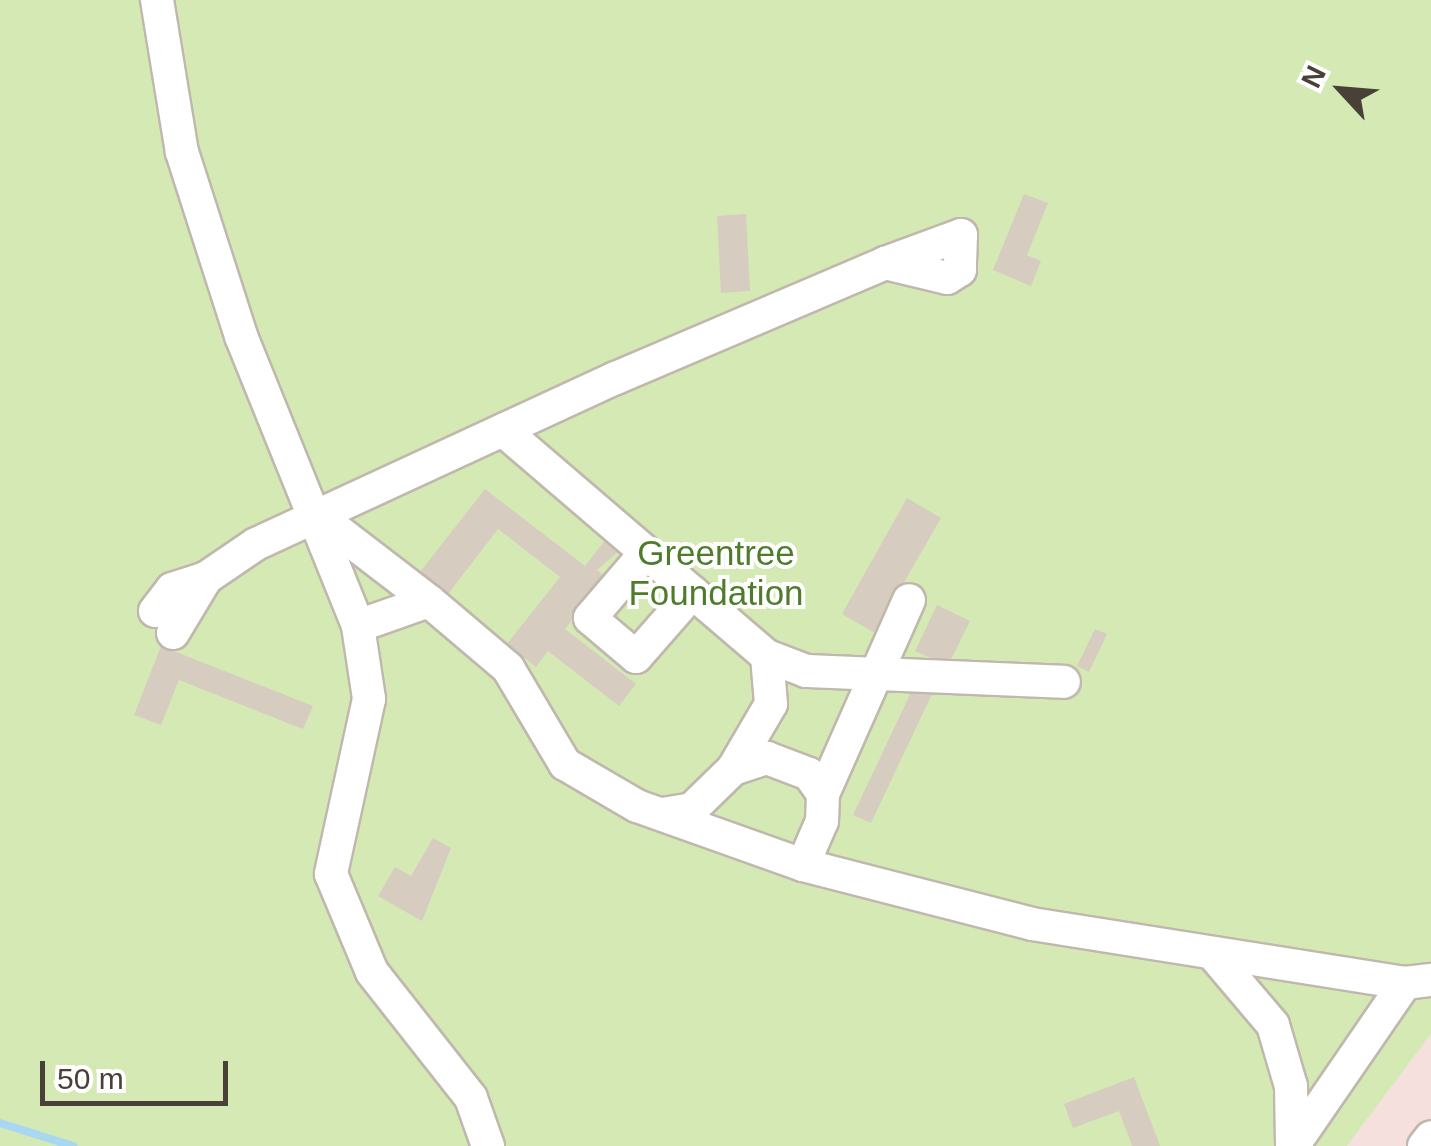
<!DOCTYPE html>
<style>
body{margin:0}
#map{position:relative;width:1431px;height:1146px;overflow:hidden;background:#f5f1ea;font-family:Arial,sans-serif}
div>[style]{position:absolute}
.medical>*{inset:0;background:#f5e0de}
.green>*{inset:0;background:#d5e9b4}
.stream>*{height:8px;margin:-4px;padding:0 4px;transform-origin:4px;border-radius:4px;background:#a8d8f1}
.building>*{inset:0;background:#d7ccc0}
.roads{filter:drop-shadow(2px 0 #c1b8ad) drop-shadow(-2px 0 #c1b8ad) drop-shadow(0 2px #c1b8ad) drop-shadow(0 -2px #c1b8ad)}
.minor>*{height:32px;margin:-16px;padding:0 16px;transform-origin:16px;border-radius:16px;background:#fff}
span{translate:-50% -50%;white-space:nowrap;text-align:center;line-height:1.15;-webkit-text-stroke:8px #fff;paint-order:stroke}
.park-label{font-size:35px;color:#4f7c2b}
.north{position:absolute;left:1291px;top:40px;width:100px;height:100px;-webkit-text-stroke:8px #fff;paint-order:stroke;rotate:296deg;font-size:28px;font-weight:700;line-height:40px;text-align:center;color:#494138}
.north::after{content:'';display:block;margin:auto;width:35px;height:45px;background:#494138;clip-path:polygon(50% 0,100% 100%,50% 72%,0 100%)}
.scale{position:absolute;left:40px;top:1061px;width:188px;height:45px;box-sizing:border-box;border:5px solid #494138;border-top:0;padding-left:12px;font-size:30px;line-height:35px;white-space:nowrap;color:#494138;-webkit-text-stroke:8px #fff;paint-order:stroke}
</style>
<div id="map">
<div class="medical">
<div style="clip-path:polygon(1431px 1034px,1431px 1146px,1347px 1146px)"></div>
</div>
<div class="green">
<div style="clip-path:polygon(0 0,1431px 0,1431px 1034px,1347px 1146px,0 1146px)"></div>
</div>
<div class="stream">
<div style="left:0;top:1123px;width:77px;rotate:17.5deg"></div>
</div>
<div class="building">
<div style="clip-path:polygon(1024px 194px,1048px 203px,1027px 255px,1041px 261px,1031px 286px,993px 270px)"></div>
<div style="clip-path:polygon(746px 214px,750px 291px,721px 293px,717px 216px)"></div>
<div style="clip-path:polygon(485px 489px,585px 566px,606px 539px,620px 550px,597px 570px,606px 577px,565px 629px,636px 684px,619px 706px,548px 651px,536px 667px,507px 644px,560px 577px,498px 529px,448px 594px,420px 572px)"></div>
<div style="clip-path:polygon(907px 498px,941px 518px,875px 633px,842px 614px)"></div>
<div style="clip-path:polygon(937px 605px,970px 621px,948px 666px,915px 651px)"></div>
<div style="clip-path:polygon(1095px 629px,1107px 634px,1089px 672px,1077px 666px)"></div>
<div style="clip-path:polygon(161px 646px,313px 706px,303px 729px,179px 680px,161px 725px,134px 715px)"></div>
<div style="clip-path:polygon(914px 686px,932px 694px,871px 823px,853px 815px)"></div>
<div style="clip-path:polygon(433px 838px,451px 848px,422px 921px,378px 896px,395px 867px,411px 876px)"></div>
<div style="clip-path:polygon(1134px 1077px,1160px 1146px,1132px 1146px,1119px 1111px,1073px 1128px,1064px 1104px)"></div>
</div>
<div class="roads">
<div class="minor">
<div style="left:157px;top:0;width:154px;rotate:80.7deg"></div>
<div style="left:182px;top:152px;width:193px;rotate:72.2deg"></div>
<div style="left:241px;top:336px;width:313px;rotate:68deg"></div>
<div style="left:358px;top:626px;width:74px;rotate:81.4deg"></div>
<div style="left:369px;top:699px;width:179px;rotate:102.3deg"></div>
<div style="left:331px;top:874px;width:106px;rotate:67.3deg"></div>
<div style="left:372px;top:972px;width:160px;rotate:51.8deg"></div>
<div style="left:471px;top:1098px;width:51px;rotate:70.5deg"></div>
<div style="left:503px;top:430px;width:348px;rotate:40.6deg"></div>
<div style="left:767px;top:656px;width:42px;rotate:21deg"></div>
<div style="left:806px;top:671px;width:258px;rotate:2.4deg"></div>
<div style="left:317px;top:515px;width:141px;rotate:37.5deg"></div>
<div style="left:429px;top:601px;width:75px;rotate:160.6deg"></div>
<div style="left:644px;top:555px;width:83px;rotate:130.6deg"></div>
<div style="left:590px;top:618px;width:60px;rotate:40.3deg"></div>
<div style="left:636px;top:657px;width:86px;rotate:-48.8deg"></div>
<div style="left:429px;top:601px;width:104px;rotate:40.3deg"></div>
<div style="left:508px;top:668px;width:112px;rotate:59.3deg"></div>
<div style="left:565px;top:764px;width:83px;rotate:30.3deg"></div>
<div style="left:637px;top:806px;width:176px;rotate:19.6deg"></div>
<div style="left:803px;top:865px;width:236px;rotate:14.4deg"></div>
<div style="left:1032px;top:924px;width:378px;rotate:9deg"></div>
<div style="left:1405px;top:983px;width:26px;rotate:-7deg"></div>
<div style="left:155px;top:611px;width:28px;rotate:-52deg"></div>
<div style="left:172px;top:589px;width:36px;rotate:-18deg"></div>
<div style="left:173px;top:633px;width:64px;rotate:-59deg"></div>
<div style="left:206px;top:578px;width:60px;rotate:-34.2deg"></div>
<div style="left:256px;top:544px;width:396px;rotate:-24.8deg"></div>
<div style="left:616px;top:378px;width:293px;rotate:-23.1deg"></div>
<div style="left:885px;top:263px;width:81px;rotate:-20.2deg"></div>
<div style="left:961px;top:235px;width:35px;rotate:92deg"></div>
<div style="left:960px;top:270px;width:15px;rotate:148deg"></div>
<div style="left:947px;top:278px;width:64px;rotate:-166.4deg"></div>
<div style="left:733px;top:769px;width:36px;rotate:-18deg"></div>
<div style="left:767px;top:758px;width:45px;rotate:20.9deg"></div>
<div style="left:809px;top:774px;width:24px;rotate:55deg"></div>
<div style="left:823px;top:794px;width:27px;rotate:92deg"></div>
<div style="left:822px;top:821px;width:48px;rotate:113.4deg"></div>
<div style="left:823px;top:794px;width:212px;rotate:-66.1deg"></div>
<div style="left:662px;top:814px;width:30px;rotate:-9deg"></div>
<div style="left:692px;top:809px;width:57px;rotate:-44.3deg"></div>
<div style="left:733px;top:769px;width:75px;rotate:-59.7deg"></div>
<div style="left:771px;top:704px;width:48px;rotate:-94.8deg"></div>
<div style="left:1212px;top:953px;width:94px;rotate:49.7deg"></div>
<div style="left:1273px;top:1025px;width:64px;rotate:73.6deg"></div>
<div style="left:1291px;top:1086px;width:60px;rotate:89deg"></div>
<div style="left:1293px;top:1146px;width:198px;rotate:-55.5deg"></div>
<div style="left:1424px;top:1146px;width:11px;rotate:-52deg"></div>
</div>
</div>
<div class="park-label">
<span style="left:716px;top:573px">Greentree<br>Foundation</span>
</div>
<div class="north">N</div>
<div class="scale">50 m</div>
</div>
